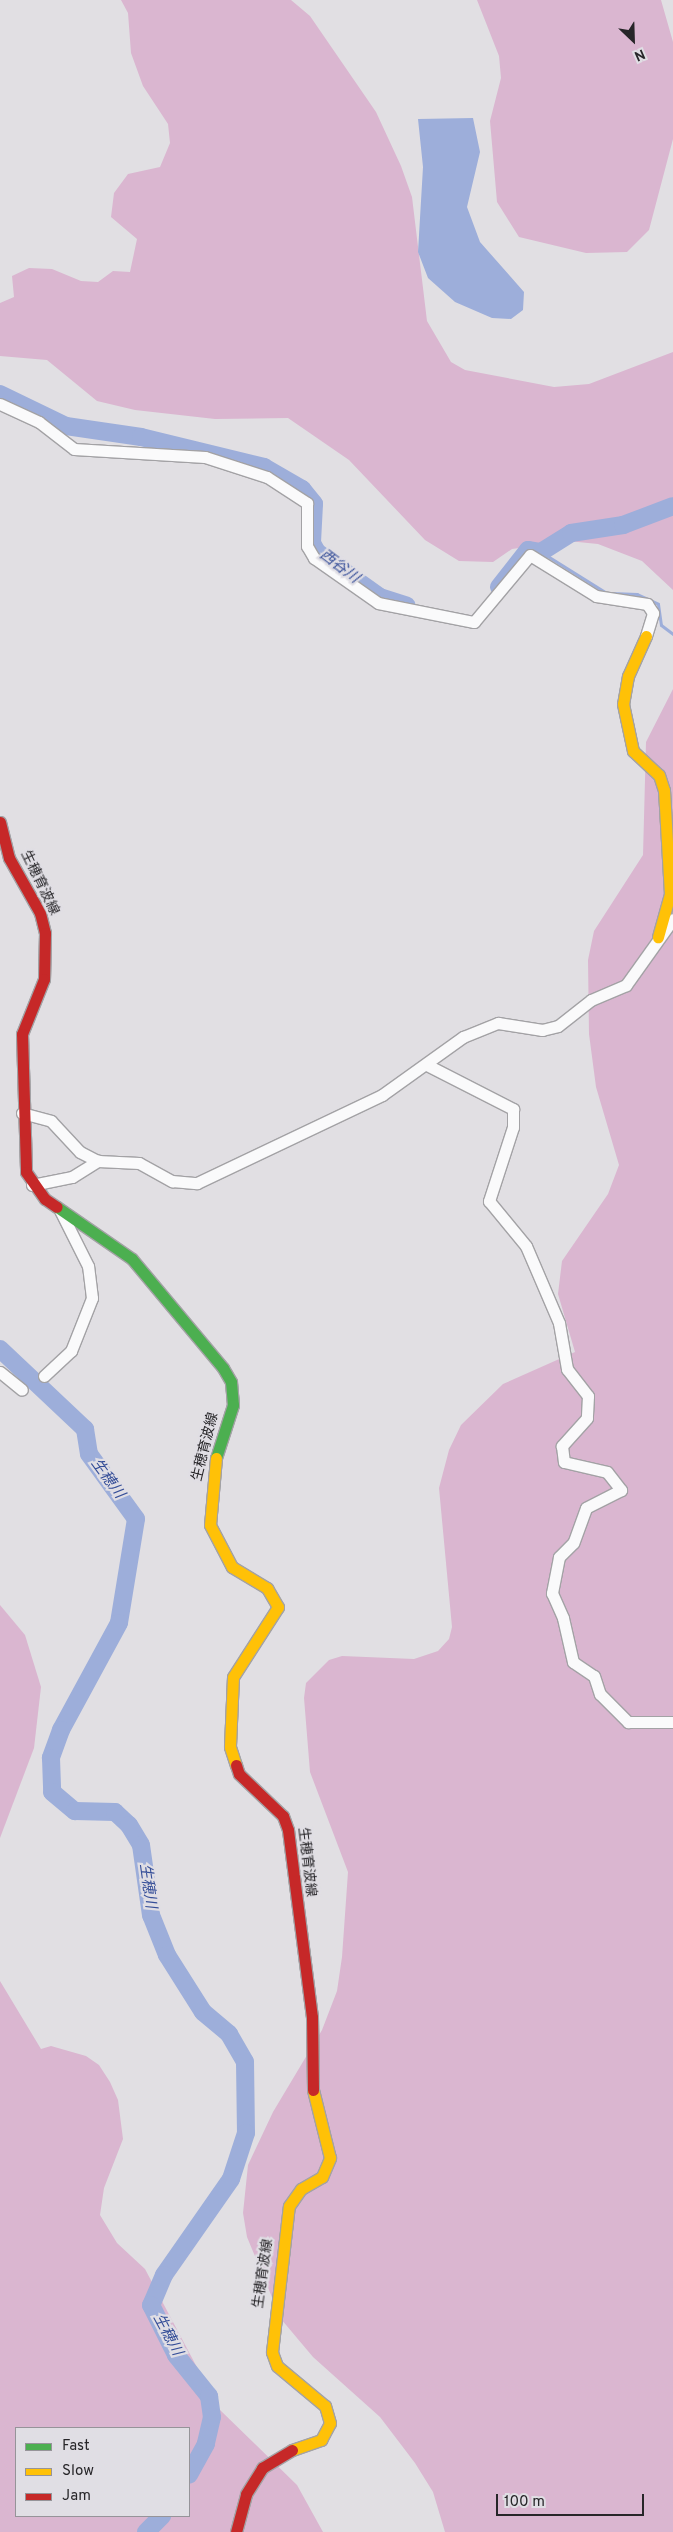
<!DOCTYPE html>
<meta charset="utf-8">
<style>
body{margin:0}
#map{position:relative;width:673px;height:2532px;overflow:hidden;background:#e1dfe3;font-family:Overpass,"Noto Sans JP",sans-serif}
div>[style]{position:absolute}
.forest>*{inset:0;background:#dab6d0}
.water>*{inset:0;background:#9daeda}
.stream>*{height:3px;margin:-1.5px;padding:0 1.5px;transform-origin:1.5px;border-radius:1.5px;background:#9daeda}
.river>*{height:18px;margin:-9px;padding:0 9px;transform-origin:9px;border-radius:9px;background:#9daeda}
.roads{filter:drop-shadow(1px 0 #a3a2a5) drop-shadow(-1px 0 #a3a2a5) drop-shadow(0 1px #a3a2a5) drop-shadow(0 -1px #a3a2a5)}
.street>*{height:11px;margin:-5.5px;padding:0 5.5px;transform-origin:5.5px;border-radius:5.5px;background:#fafafb}
.fast>*{height:11px;margin:-5.5px;padding:0 5.5px;transform-origin:5.5px;border-radius:5.5px;background:#4caf50}
.slow>*{height:11px;margin:-5.5px;padding:0 5.5px;transform-origin:5.5px;border-radius:5.5px;background:#ffc107}
.jam>*{height:11px;margin:-5.5px;padding:0 5.5px;transform-origin:5.5px;border-radius:5.5px;background:#c62828}
span{translate:-50% -50%;white-space:nowrap;text-align:center;line-height:1.15;-webkit-text-stroke:4.5px #e0dee4;paint-order:stroke}
.street-label{font-size:14px;color:#272629}
.water-label{font-size:15px;color:#354e98;font-style:italic}
.legend{position:absolute;left:15px;top:2427px;width:175px;height:90px;box-sizing:border-box;background:#e0dee4;border:1px solid #969499;margin:0;padding:6px 9px;list-style:none;font-size:15px;color:#272629}
.legend li{display:flex;align-items:center;gap:10px;height:25px}
.legend b{width:25px;border:1px solid #969499}
.north{position:absolute;left:608px;top:15px;width:50px;height:50px;-webkit-text-stroke:4px #e0dee4;paint-order:stroke;rotate:156deg;font-size:14px;font-weight:700;line-height:20px;text-align:center;color:#272629}
.north::after{content:'';display:block;margin:auto;width:18px;height:22px;background:#272629;clip-path:polygon(50% 0,100% 100%,50% 72%,0 100%)}
.scale{position:absolute;left:496px;top:2494px;width:148px;height:22px;box-sizing:border-box;border:2px solid #272629;border-top:0;padding-left:6px;font-size:15px;line-height:18px;white-space:nowrap;color:#272629;-webkit-text-stroke:4px #e0dee4;paint-order:stroke}
</style>
<div id="map">
<div class="forest">
<div style="clip-path:polygon(121px 0,291px 0,310px 16px,376px 112px,401px 166px,412px 197px,427px 321px,451px 362px,465px 370px,554px 387px,589px 384px,673px 352px,673px 590px,642px 561px,598px 544px,568px 541px,512px 549px,493px 562px,459px 561px,425px 540px,349px 460px,288px 418px,215px 419px,135px 410px,97px 401px,47px 360px,0 356px,0 303px,14px 297px,12px 276px,29px 268px,52px 269px,81px 281px,98px 282px,113px 271px,130px 272px,137px 239px,111px 217px,114px 193px,128px 174px,160px 167px,170px 143px,168px 124px,143px 86px,131px 53px,128px 13px)"></div>
<div style="clip-path:polygon(477px 0,661px 0,673px 42px,673px 139px,649px 230px,627px 252px,586px 253px,519px 237px,497px 202px,490px 121px,501px 78px,499px 56px)"></div>
<div style="clip-path:polygon(673px 689px,673px 2532px,445px 2532px,433px 2492px,415px 2463px,380px 2417px,313px 2357px,281px 2319px,247px 2237px,243px 2213px,248px 2165px,273px 2112px,322px 2030px,337px 1991px,342px 1957px,348px 1872px,310px 1772px,304px 1698px,306px 1683px,329px 1660px,342px 1656px,414px 1659px,438px 1651px,449px 1639px,452px 1627px,439px 1488px,449px 1450px,461px 1425px,503px 1384px,575px 1352px,558px 1294px,562px 1261px,608px 1194px,619px 1165px,596px 1087px,589px 1034px,588px 960px,594px 931px,643px 855px,646px 742px)"></div>
<div style="clip-path:polygon(0 1605px,25px 1635px,41px 1687px,34px 1748px,0 1838px)"></div>
<div style="clip-path:polygon(evenodd,0 1981px,41px 2049px,51px 2046px,86px 2056px,99px 2065px,110px 2082px,118px 2100px,123px 2139px,104px 2188px,100px 2215px,117px 2243px,145px 2269px,219px 2409px,297px 2485px,323px 2532px,0 2532px,0 1981px,16px 2428px,189px 2428px,189px 2516px,16px 2516px,16px 2428px)"></div>
</div>
<div class="water">
<div style="clip-path:polygon(473px 118px,480px 152px,467px 207px,480px 242px,524px 292px,523px 310px,511px 319px,492px 318px,455px 302px,428px 278px,418px 252px,423px 167px,418px 119px)"></div>
</div>
<div class="stream">
<div style="left:541px;top:552px;width:75px;rotate:32deg"></div>
<div style="left:611px;top:593px;width:26px;rotate:2deg"></div>
<div style="left:637px;top:594px;width:23px;rotate:25deg"></div>
<div style="left:658px;top:604px;width:21px;rotate:82deg"></div>
<div style="left:661px;top:625px;width:15px;rotate:37deg"></div>
</div>
<div class="river">
<div style="left:0;top:394px;width:73px;rotate:25.9deg"></div>
<div style="left:66px;top:426px;width:76px;rotate:8.3deg"></div>
<div style="left:141px;top:437px;width:127px;rotate:13.7deg"></div>
<div style="left:264px;top:467px;width:44px;rotate:30.1deg"></div>
<div style="left:302px;top:489px;width:19px;rotate:51deg"></div>
<div style="left:314px;top:504px;width:39px;rotate:93deg"></div>
<div style="left:312px;top:543px;width:10px;rotate:61deg"></div>
<div style="left:317px;top:552px;width:77px;rotate:35.5deg"></div>
<div style="left:380px;top:597px;width:28px;rotate:18deg"></div>
<div style="left:499px;top:587px;width:47px;rotate:-51.9deg"></div>
<div style="left:528px;top:550px;width:13px;rotate:9deg"></div>
<div style="left:541px;top:552px;width:36px;rotate:-32deg"></div>
<div style="left:571px;top:533px;width:53px;rotate:-8.7deg"></div>
<div style="left:623px;top:525px;width:53px;rotate:-20.8deg"></div>
<div style="left:0;top:1349px;width:117px;rotate:43.3deg"></div>
<div style="left:85px;top:1429px;width:25px;rotate:81deg"></div>
<div style="left:89px;top:1454px;width:80px;rotate:54.1deg"></div>
<div style="left:136px;top:1519px;width:105px;rotate:99.3deg"></div>
<div style="left:119px;top:1623px;width:122px;rotate:118.5deg"></div>
<div style="left:61px;top:1730px;width:30px;rotate:110deg"></div>
<div style="left:51px;top:1758px;width:34px;rotate:88deg"></div>
<div style="left:52px;top:1792px;width:30px;rotate:40deg"></div>
<div style="left:75px;top:1811px;width:40px;rotate:1.4deg"></div>
<div style="left:115px;top:1812px;width:19px;rotate:43deg"></div>
<div style="left:129px;top:1825px;width:23px;rotate:59deg"></div>
<div style="left:141px;top:1845px;width:71px;rotate:81.9deg"></div>
<div style="left:151px;top:1915px;width:43px;rotate:68.2deg"></div>
<div style="left:167px;top:1955px;width:67px;rotate:57.7deg"></div>
<div style="left:203px;top:2012px;width:34px;rotate:40deg"></div>
<div style="left:229px;top:2034px;width:32px;rotate:60deg"></div>
<div style="left:245px;top:2062px;width:71px;rotate:89.2deg"></div>
<div style="left:246px;top:2133px;width:48px;rotate:108.1deg"></div>
<div style="left:231px;top:2179px;width:117px;rotate:124.9deg"></div>
<div style="left:164px;top:2275px;width:33px;rotate:113deg"></div>
<div style="left:151px;top:2305px;width:56px;rotate:63.4deg"></div>
<div style="left:176px;top:2355px;width:53px;rotate:51.2deg"></div>
<div style="left:209px;top:2396px;width:21px;rotate:82deg"></div>
<div style="left:212px;top:2417px;width:28px;rotate:103deg"></div>
<div style="left:206px;top:2444px;width:35px;rotate:119deg"></div>
<div style="left:146px;top:2532px;width:23px;rotate:-45deg"></div>
</div>
<div class="roads">
<div class="street">
<div style="left:0;top:404px;width:43px;rotate:24.8deg"></div>
<div style="left:39px;top:422px;width:44px;rotate:37.6deg"></div>
<div style="left:74px;top:449px;width:131px;rotate:3.5deg"></div>
<div style="left:205px;top:457px;width:65px;rotate:17.9deg"></div>
<div style="left:267px;top:477px;width:48px;rotate:33deg"></div>
<div style="left:307px;top:503px;width:43px;rotate:90deg"></div>
<div style="left:307px;top:546px;width:14px;rotate:60deg"></div>
<div style="left:314px;top:558px;width:78px;rotate:35.1deg"></div>
<div style="left:378px;top:603px;width:98px;rotate:11.2deg"></div>
<div style="left:474px;top:622px;width:87px;rotate:-50.1deg"></div>
<div style="left:530px;top:555px;width:78px;rotate:31.8deg"></div>
<div style="left:596px;top:596px;width:52px;rotate:8.9deg"></div>
<div style="left:647px;top:604px;width:11px;rotate:56deg"></div>
<div style="left:653px;top:613px;width:24px;rotate:107deg"></div>
<div style="left:427px;top:1065px;width:97px;rotate:27.1deg"></div>
<div style="left:513px;top:1109px;width:18px;rotate:90deg"></div>
<div style="left:513px;top:1127px;width:78px;rotate:108deg"></div>
<div style="left:489px;top:1201px;width:58px;rotate:50.6deg"></div>
<div style="left:526px;top:1246px;width:84px;rotate:66.8deg"></div>
<div style="left:559px;top:1323px;width:47px;rotate:80.1deg"></div>
<div style="left:567px;top:1369px;width:34px;rotate:52deg"></div>
<div style="left:588px;top:1396px;width:22px;rotate:93deg"></div>
<div style="left:587px;top:1418px;width:38px;rotate:132deg"></div>
<div style="left:562px;top:1446px;width:16px;rotate:83deg"></div>
<div style="left:564px;top:1462px;width:44px;rotate:13.1deg"></div>
<div style="left:607px;top:1472px;width:23px;rotate:52deg"></div>
<div style="left:621px;top:1490px;width:39px;rotate:153deg"></div>
<div style="left:586px;top:1508px;width:37px;rotate:110deg"></div>
<div style="left:573px;top:1543px;width:20px;rotate:135deg"></div>
<div style="left:559px;top:1557px;width:37px;rotate:101deg"></div>
<div style="left:552px;top:1593px;width:27px;rotate:66deg"></div>
<div style="left:563px;top:1618px;width:45px;rotate:77.2deg"></div>
<div style="left:573px;top:1662px;width:25px;rotate:34deg"></div>
<div style="left:594px;top:1676px;width:19px;rotate:72deg"></div>
<div style="left:600px;top:1694px;width:40px;rotate:45deg"></div>
<div style="left:628px;top:1722px;width:45px"></div>
<div style="left:22px;top:1113px;width:30px;rotate:15deg"></div>
<div style="left:51px;top:1121px;width:42px;rotate:46.9deg"></div>
<div style="left:80px;top:1152px;width:20px;rotate:27deg"></div>
<div style="left:32px;top:1185px;width:41px;rotate:-11.3deg"></div>
<div style="left:72px;top:1177px;width:31px;rotate:-32deg"></div>
<div style="left:98px;top:1161px;width:41px;rotate:2.8deg"></div>
<div style="left:139px;top:1163px;width:38px;rotate:29deg"></div>
<div style="left:172px;top:1181px;width:25px;rotate:5deg"></div>
<div style="left:197px;top:1183px;width:205px;rotate:-25.4deg"></div>
<div style="left:382px;top:1095px;width:100px;rotate:-35.6deg"></div>
<div style="left:463px;top:1037px;width:38px;rotate:-22deg"></div>
<div style="left:498px;top:1023px;width:45px;rotate:9deg"></div>
<div style="left:542px;top:1030px;width:16px;rotate:-14deg"></div>
<div style="left:558px;top:1026px;width:42px;rotate:-38.2deg"></div>
<div style="left:591px;top:1000px;width:38px;rotate:-23deg"></div>
<div style="left:626px;top:985px;width:81px;rotate:-54.5deg"></div>
<div style="left:0;top:1372px;width:28px;rotate:39deg"></div>
<div style="left:44px;top:1376px;width:37px;rotate:-43deg"></div>
<div style="left:71px;top:1351px;width:57px;rotate:-68.4deg"></div>
<div style="left:92px;top:1298px;width:32px;rotate:-97deg"></div>
<div style="left:88px;top:1266px;width:63px;rotate:-116.6deg"></div>
</div>
<div class="fast">
<div style="left:57px;top:1207px;width:91px;rotate:34.7deg"></div>
<div style="left:132px;top:1259px;width:142px;rotate:50.1deg"></div>
<div style="left:223px;top:1368px;width:16px;rotate:60deg"></div>
<div style="left:231px;top:1382px;width:23px;rotate:85deg"></div>
<div style="left:233px;top:1405px;width:56px;rotate:107.8deg"></div>
</div>
<div class="slow">
<div style="left:646px;top:636px;width:44px;rotate:114.2deg"></div>
<div style="left:628px;top:676px;width:28px;rotate:100deg"></div>
<div style="left:623px;top:704px;width:48px;rotate:78deg"></div>
<div style="left:633px;top:751px;width:35px;rotate:43deg"></div>
<div style="left:659px;top:775px;width:16px;rotate:72deg"></div>
<div style="left:664px;top:790px;width:104px;rotate:86.7deg"></div>
<div style="left:670px;top:894px;width:45px;rotate:105.6deg"></div>
<div style="left:216px;top:1458px;width:67px;rotate:95.1deg"></div>
<div style="left:210px;top:1525px;width:47px;rotate:62.4deg"></div>
<div style="left:232px;top:1567px;width:41px;rotate:31deg"></div>
<div style="left:267px;top:1588px;width:22px;rotate:60deg"></div>
<div style="left:278px;top:1607px;width:83px;rotate:122.7deg"></div>
<div style="left:233px;top:1677px;width:70px;rotate:92.5deg"></div>
<div style="left:230px;top:1747px;width:19px;rotate:72deg"></div>
<div style="left:292px;top:2450px;width:31px;rotate:-19deg"></div>
<div style="left:321px;top:2440px;width:19px;rotate:-62deg"></div>
<div style="left:330px;top:2423px;width:18px;rotate:-106deg"></div>
<div style="left:325px;top:2406px;width:62px;rotate:-140.2deg"></div>
<div style="left:277px;top:2366px;width:15px;rotate:-110deg"></div>
<div style="left:272px;top:2352px;width:147px;rotate:-83.4deg"></div>
<div style="left:289px;top:2206px;width:21px;rotate:-55deg"></div>
<div style="left:301px;top:2189px;width:24px;rotate:-30deg"></div>
<div style="left:322px;top:2177px;width:21px;rotate:-67deg"></div>
<div style="left:330px;top:2158px;width:70px;rotate:-104deg"></div>
</div>
<div class="jam">
<div style="left:0;top:822px;width:37px;rotate:76deg"></div>
<div style="left:9px;top:858px;width:63px;rotate:60.6deg"></div>
<div style="left:40px;top:913px;width:21px;rotate:76deg"></div>
<div style="left:45px;top:933px;width:46px;rotate:91.2deg"></div>
<div style="left:44px;top:979px;width:59px;rotate:111.8deg"></div>
<div style="left:22px;top:1034px;width:138px;rotate:88.3deg"></div>
<div style="left:26px;top:1172px;width:33px;rotate:55deg"></div>
<div style="left:45px;top:1199px;width:14px;rotate:34deg"></div>
<div style="left:236px;top:1765px;width:9px;rotate:72deg"></div>
<div style="left:239px;top:1774px;width:61px;rotate:43.7deg"></div>
<div style="left:283px;top:1816px;width:15px;rotate:70deg"></div>
<div style="left:288px;top:1830px;width:189px;rotate:82.7deg"></div>
<div style="left:312px;top:2017px;width:73px;rotate:89.2deg"></div>
<div style="left:236px;top:2532px;width:39px;rotate:-75deg"></div>
<div style="left:246px;top:2494px;width:31px;rotate:-58deg"></div>
<div style="left:262px;top:2468px;width:35px;rotate:-31deg"></div>
</div>
</div>
<div class="street-label">
<span style="left:39px;top:883px;rotate:64deg">生穂育波線</span>
<span style="left:206px;top:1447px;rotate:-76deg">生穂育波線</span>
<span style="left:306px;top:1862px;rotate:83deg">生穂育波線</span>
<span style="left:264px;top:2274px;rotate:-82deg">生穂育波線</span>
</div>
<div class="water-label">
<span style="left:339px;top:567px;rotate:37deg">西谷川</span>
<span style="left:107px;top:1479px;rotate:54deg">生穂川</span>
<span style="left:147px;top:1886px;rotate:82deg">生穂川</span>
<span style="left:167px;top:2335px;rotate:62deg">生穂川</span>
</div>
<ul class="legend">
<li><b style="height:6px;background:#4caf50"></b>Fast</li>
<li><b style="height:6px;background:#ffc107"></b>Slow</li>
<li><b style="height:6px;background:#c62828"></b>Jam</li>
</ul>
<div class="north">N</div>
<div class="scale">100 m</div>
</div>
